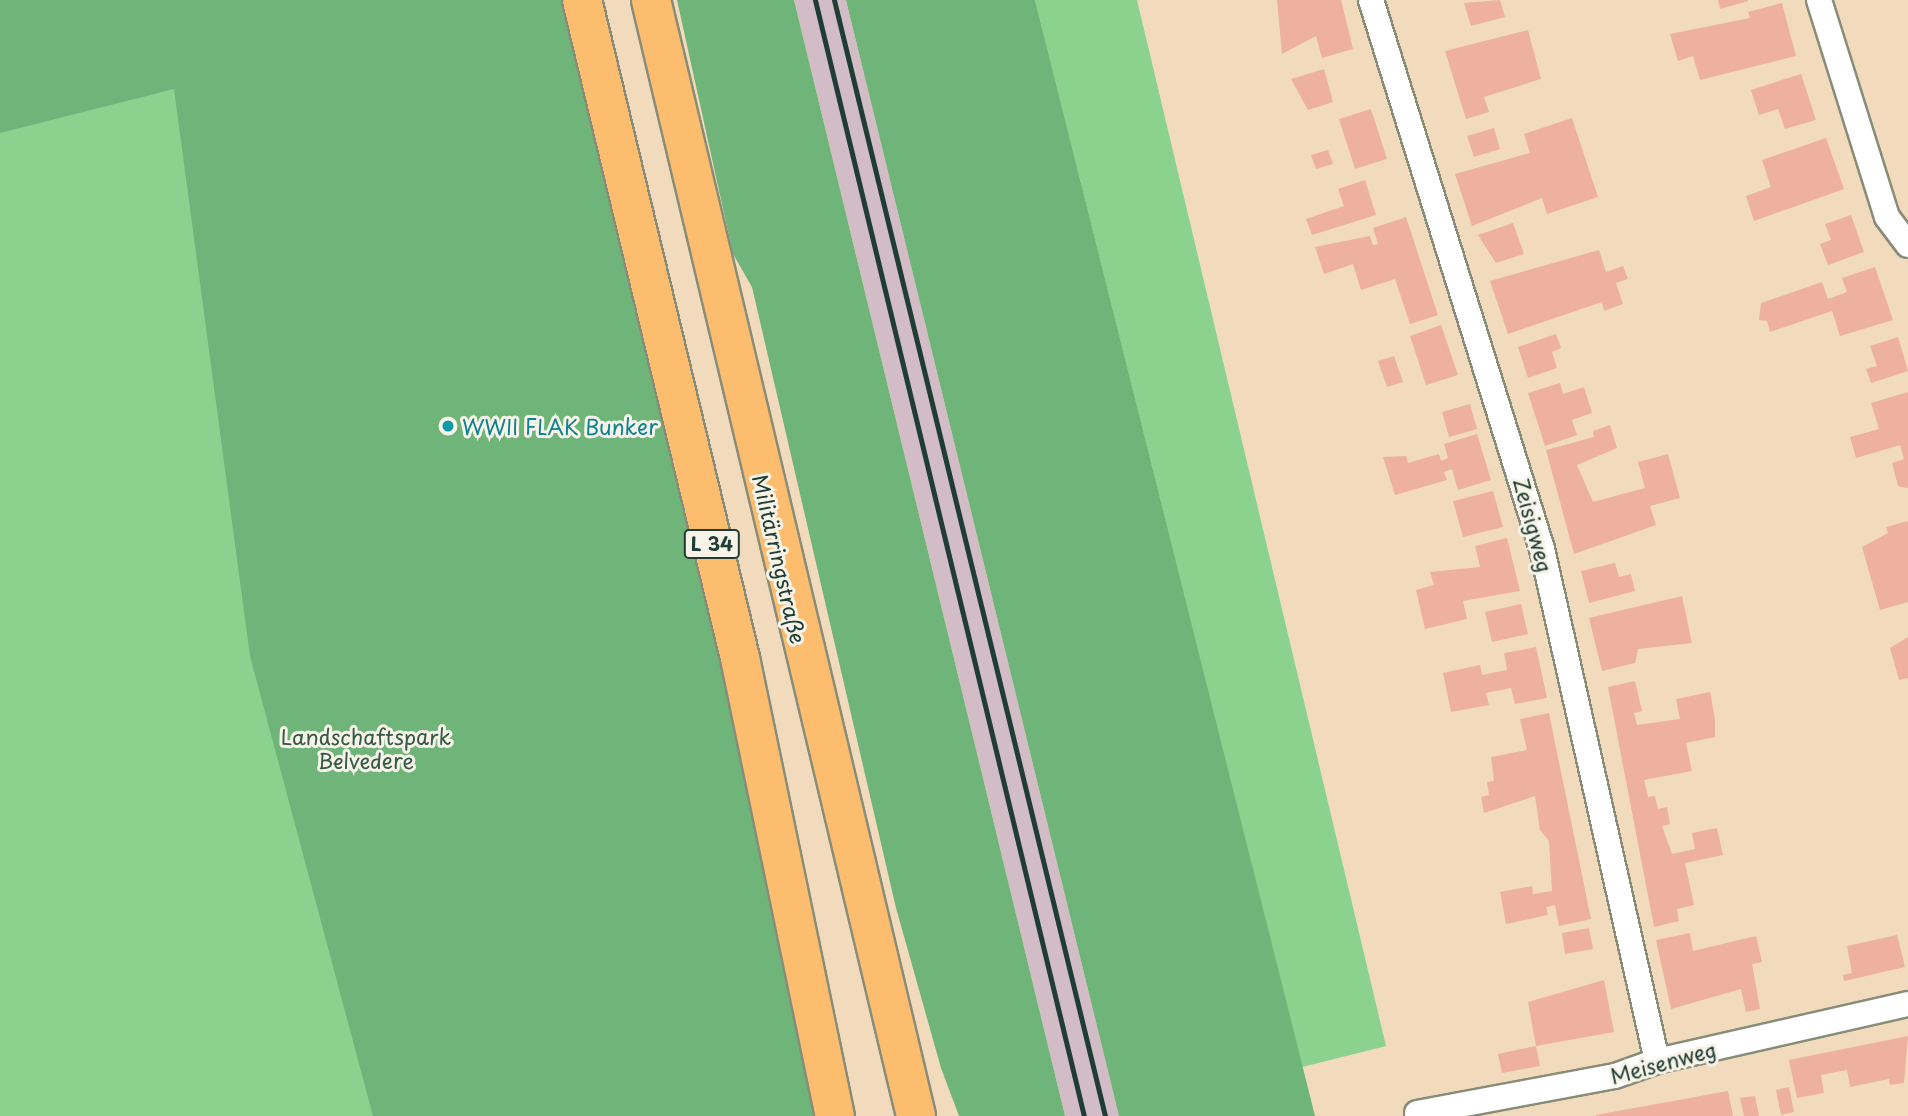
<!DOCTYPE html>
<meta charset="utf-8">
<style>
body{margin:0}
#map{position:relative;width:1908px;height:1116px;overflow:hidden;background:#f2dbbc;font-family:"Playpen Sans",sans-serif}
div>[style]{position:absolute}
.industrial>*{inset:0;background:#d2bdc6}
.green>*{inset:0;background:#8ad28d}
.forest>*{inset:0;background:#6fb478}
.building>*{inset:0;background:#edb19e}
.roads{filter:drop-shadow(2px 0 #888c78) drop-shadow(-2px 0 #888c78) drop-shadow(0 2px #888c78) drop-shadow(0 -2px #888c78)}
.minor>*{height:24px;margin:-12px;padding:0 12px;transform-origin:12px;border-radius:12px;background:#fff}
.trunk>*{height:38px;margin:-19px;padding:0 19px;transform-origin:19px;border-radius:19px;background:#fcbd6f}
.rail>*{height:5px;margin:-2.5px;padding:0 2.5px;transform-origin:2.5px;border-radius:2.5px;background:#1f3d34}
.dots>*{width:19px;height:19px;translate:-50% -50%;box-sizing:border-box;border:4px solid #f7f3e8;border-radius:50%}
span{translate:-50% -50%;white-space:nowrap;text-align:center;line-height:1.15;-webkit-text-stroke:6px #f7f3e8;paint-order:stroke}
.shield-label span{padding:2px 5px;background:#f7f3e8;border:2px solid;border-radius:5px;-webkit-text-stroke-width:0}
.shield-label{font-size:19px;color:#1f3d34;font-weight:700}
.culture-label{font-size:21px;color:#0d838f}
.left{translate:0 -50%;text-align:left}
.street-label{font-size:21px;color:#1f3d34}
.park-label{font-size:21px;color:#345b46}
</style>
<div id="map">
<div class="industrial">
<div style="clip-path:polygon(794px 0,846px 0,1119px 1116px,1065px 1116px)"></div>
</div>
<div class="green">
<div style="clip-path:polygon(0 0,572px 0,815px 1116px,0 1116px)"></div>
<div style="clip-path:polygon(1035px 0,1137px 0,1386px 1046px,1302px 1067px)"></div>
</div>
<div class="forest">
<div style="clip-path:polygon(0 0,572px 0,806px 1039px,815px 1116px,373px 1116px,250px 656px,174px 89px,0 133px)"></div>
<div style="clip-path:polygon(677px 0,794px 0,1065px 1116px,959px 1116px,941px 1068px,896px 908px,752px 287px,733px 254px)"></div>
<div style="clip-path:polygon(846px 0,1035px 0,1315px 1116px,1119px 1116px)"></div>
</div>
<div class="building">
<div style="clip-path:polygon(1277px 0,1341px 0,1353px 49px,1322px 58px,1316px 36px,1282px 54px)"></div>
<div style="clip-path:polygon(1500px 0,1505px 17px,1471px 26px,1464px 3px)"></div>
<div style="clip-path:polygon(1718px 0,1748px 0,1748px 1px,1720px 9px)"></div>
<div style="clip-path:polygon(1782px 3px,1796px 56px,1700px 80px,1693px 56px,1678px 61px,1670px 34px,1750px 18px,1748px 12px)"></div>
<div style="clip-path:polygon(1528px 30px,1541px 79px,1484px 97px,1489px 112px,1466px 119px,1445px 51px)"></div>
<div style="clip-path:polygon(1324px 69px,1333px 102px,1308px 110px,1291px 79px)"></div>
<div style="clip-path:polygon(1801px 74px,1816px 120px,1785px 129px,1778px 109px,1759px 115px,1751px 90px)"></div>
<div style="clip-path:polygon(1371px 109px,1387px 159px,1355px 169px,1339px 119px)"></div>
<div style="clip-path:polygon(1572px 118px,1598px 197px,1547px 214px,1542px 198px,1472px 226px,1455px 174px,1530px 153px,1524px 134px)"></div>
<div style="clip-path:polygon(1494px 128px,1500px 149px,1474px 157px,1467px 136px)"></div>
<div style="clip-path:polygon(1826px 138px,1844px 189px,1754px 221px,1746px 196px,1771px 187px,1762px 160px)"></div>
<div style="clip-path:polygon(1328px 150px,1333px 164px,1316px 169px,1311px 155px)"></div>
<div style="clip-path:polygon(1365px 180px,1376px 215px,1312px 235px,1306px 219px,1344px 206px,1338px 189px)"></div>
<div style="clip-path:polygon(1851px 215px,1864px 252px,1828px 265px,1820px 244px,1831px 240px,1825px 224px)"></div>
<div style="clip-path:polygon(1406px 217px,1438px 315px,1410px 324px,1395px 279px,1361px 290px,1353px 264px,1324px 274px,1315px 247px,1370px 236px,1373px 245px,1378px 244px,1373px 228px)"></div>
<div style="clip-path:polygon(1513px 223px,1524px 254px,1496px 263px,1478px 235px)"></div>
<div style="clip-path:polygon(1599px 250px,1606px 272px,1623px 266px,1628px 279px,1616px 283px,1623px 304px,1604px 311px,1602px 302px,1508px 334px,1490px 281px)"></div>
<div style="clip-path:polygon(1875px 267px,1893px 320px,1840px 336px,1832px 311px,1770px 332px,1767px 321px,1759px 320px,1761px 303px,1822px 282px,1828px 299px,1847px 292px,1842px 278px)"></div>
<div style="clip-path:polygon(1441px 325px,1458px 375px,1426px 385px,1410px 336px)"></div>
<div style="clip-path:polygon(1556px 334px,1561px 348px,1552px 352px,1557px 368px,1528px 378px,1518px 347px)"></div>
<div style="clip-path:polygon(1898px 337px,1908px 371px,1871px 383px,1866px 369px,1877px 366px,1870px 346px)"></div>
<div style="clip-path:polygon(1394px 356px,1403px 382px,1387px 387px,1378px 361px)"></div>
<div style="clip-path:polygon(1560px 383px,1563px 394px,1584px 387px,1592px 413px,1572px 420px,1577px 435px,1545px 446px,1528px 393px)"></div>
<div style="clip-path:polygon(1908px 392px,1908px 488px,1907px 488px,1898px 486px,1892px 463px,1904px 459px,1900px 445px,1856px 458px,1850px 437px,1879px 429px,1871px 403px)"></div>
<div style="clip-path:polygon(1470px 404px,1477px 429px,1449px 437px,1442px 412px)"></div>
<div style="clip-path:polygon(1610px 425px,1617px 448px,1577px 465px,1593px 502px,1645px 488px,1638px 462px,1668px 454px,1680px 498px,1650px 506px,1656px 525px,1574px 554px,1546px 450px,1594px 437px,1593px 431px)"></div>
<div style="clip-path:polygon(1477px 434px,1491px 480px,1458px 490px,1452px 469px,1444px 472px,1447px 480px,1395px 495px,1383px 457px,1406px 456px,1408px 463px,1439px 454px,1441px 461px,1448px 458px,1444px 444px)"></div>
<div style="clip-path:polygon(1493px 491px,1503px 527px,1463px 537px,1453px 501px)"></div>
<div style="clip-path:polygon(1908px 521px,1908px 602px,1880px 610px,1862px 547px,1888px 533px,1886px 527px)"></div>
<div style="clip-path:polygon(1507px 538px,1520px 591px,1463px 601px,1467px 619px,1425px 629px,1416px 590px,1434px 585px,1430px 572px,1480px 567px,1475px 546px)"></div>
<div style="clip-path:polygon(1615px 563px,1619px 577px,1631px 574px,1635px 591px,1589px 603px,1581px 571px)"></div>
<div style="clip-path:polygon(1682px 596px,1692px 643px,1638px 649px,1635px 663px,1602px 671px,1589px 618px)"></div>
<div style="clip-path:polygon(1521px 604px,1528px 634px,1492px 642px,1485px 612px)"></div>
<div style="clip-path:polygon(1908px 637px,1908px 678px,1899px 680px,1890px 648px)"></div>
<div style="clip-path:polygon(1536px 647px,1547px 698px,1515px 704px,1511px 688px,1486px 693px,1489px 705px,1451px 712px,1443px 673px,1480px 665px,1482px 675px,1507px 670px,1504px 653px)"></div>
<div style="clip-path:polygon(1635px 681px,1642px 711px,1634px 713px,1637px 725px,1680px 719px,1676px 699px,1710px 692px,1715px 719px,1715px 737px,1686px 743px,1692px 771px,1644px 780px,1648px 797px,1655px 796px,1658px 809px,1667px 807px,1670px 824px,1662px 826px,1672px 854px,1695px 849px,1692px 833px,1717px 828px,1723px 855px,1685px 863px,1694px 905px,1677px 909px,1679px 921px,1654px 927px,1608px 687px)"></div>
<div style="clip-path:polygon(1549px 713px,1591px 919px,1559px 926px,1555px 905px,1546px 907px,1548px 915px,1506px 924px,1500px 892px,1532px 886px,1533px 894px,1552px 891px,1549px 841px,1540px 830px,1535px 796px,1484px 813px,1481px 797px,1489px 795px,1487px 782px,1494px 781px,1491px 757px,1527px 750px,1520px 719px)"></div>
<div style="clip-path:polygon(1589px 928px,1593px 949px,1565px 954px,1562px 933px)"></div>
<div style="clip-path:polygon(1690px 933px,1693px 951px,1756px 936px,1762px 962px,1752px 964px,1760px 1009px,1746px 1012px,1741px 989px,1671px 1009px,1656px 940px)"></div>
<div style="clip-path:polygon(1897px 935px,1905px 967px,1844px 981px,1843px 975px,1852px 973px,1847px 946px)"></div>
<div style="clip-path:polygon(1604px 980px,1614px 1032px,1536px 1046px,1528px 1002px)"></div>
<div style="clip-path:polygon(1908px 1036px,1904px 1083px,1890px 1085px,1889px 1079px,1850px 1087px,1847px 1070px,1821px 1075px,1824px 1093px,1797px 1098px,1789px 1060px)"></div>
<div style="clip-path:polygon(1536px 1046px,1540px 1066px,1502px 1073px,1498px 1054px)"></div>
<div style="clip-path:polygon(1789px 1087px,1794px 1112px,1781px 1115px,1776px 1090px)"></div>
<div style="clip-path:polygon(1728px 1091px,1733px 1116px,1596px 1116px,1596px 1115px)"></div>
<div style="clip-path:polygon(1755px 1096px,1759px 1116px,1744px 1116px,1740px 1098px)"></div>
</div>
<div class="roads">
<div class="minor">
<div style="left:1371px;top:0;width:575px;rotate:72.7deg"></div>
<div style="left:1542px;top:549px;width:525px;rotate:77.34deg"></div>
<div style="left:1819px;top:0;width:227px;rotate:72.6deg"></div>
<div style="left:1887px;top:217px;width:35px;rotate:53deg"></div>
<div style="left:1417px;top:1113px;width:201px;rotate:-10.6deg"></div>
<div style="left:1615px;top:1076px;width:45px;rotate:-19.7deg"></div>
<div style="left:1657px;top:1061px;width:257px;rotate:-12.8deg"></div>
</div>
<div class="trunk">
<div style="left:582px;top:0;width:677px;rotate:76.5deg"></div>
<div style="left:740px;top:658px;width:468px;rotate:78.3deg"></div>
<div style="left:651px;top:0;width:1147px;rotate:76.64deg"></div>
</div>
</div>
<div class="rail">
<div style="left:815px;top:0;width:1148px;rotate:76.45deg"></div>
<div style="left:834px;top:0;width:1148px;rotate:76.35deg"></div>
</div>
<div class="dots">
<div style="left:448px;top:426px;background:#0f9aa8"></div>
</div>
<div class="shield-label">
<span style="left:712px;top:544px">L 34</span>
</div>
<div class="culture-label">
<span class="left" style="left:462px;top:426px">WWII FLAK Bunker</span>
</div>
<div class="street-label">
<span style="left:1534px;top:525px;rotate:75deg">Zeisigweg</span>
<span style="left:780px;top:559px;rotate:77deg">Militärringstraße</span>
<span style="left:1663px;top:1062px;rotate:-15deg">Meisenweg</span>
</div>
<div class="park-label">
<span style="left:366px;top:748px">Landschaftspark<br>Belvedere</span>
</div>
</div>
